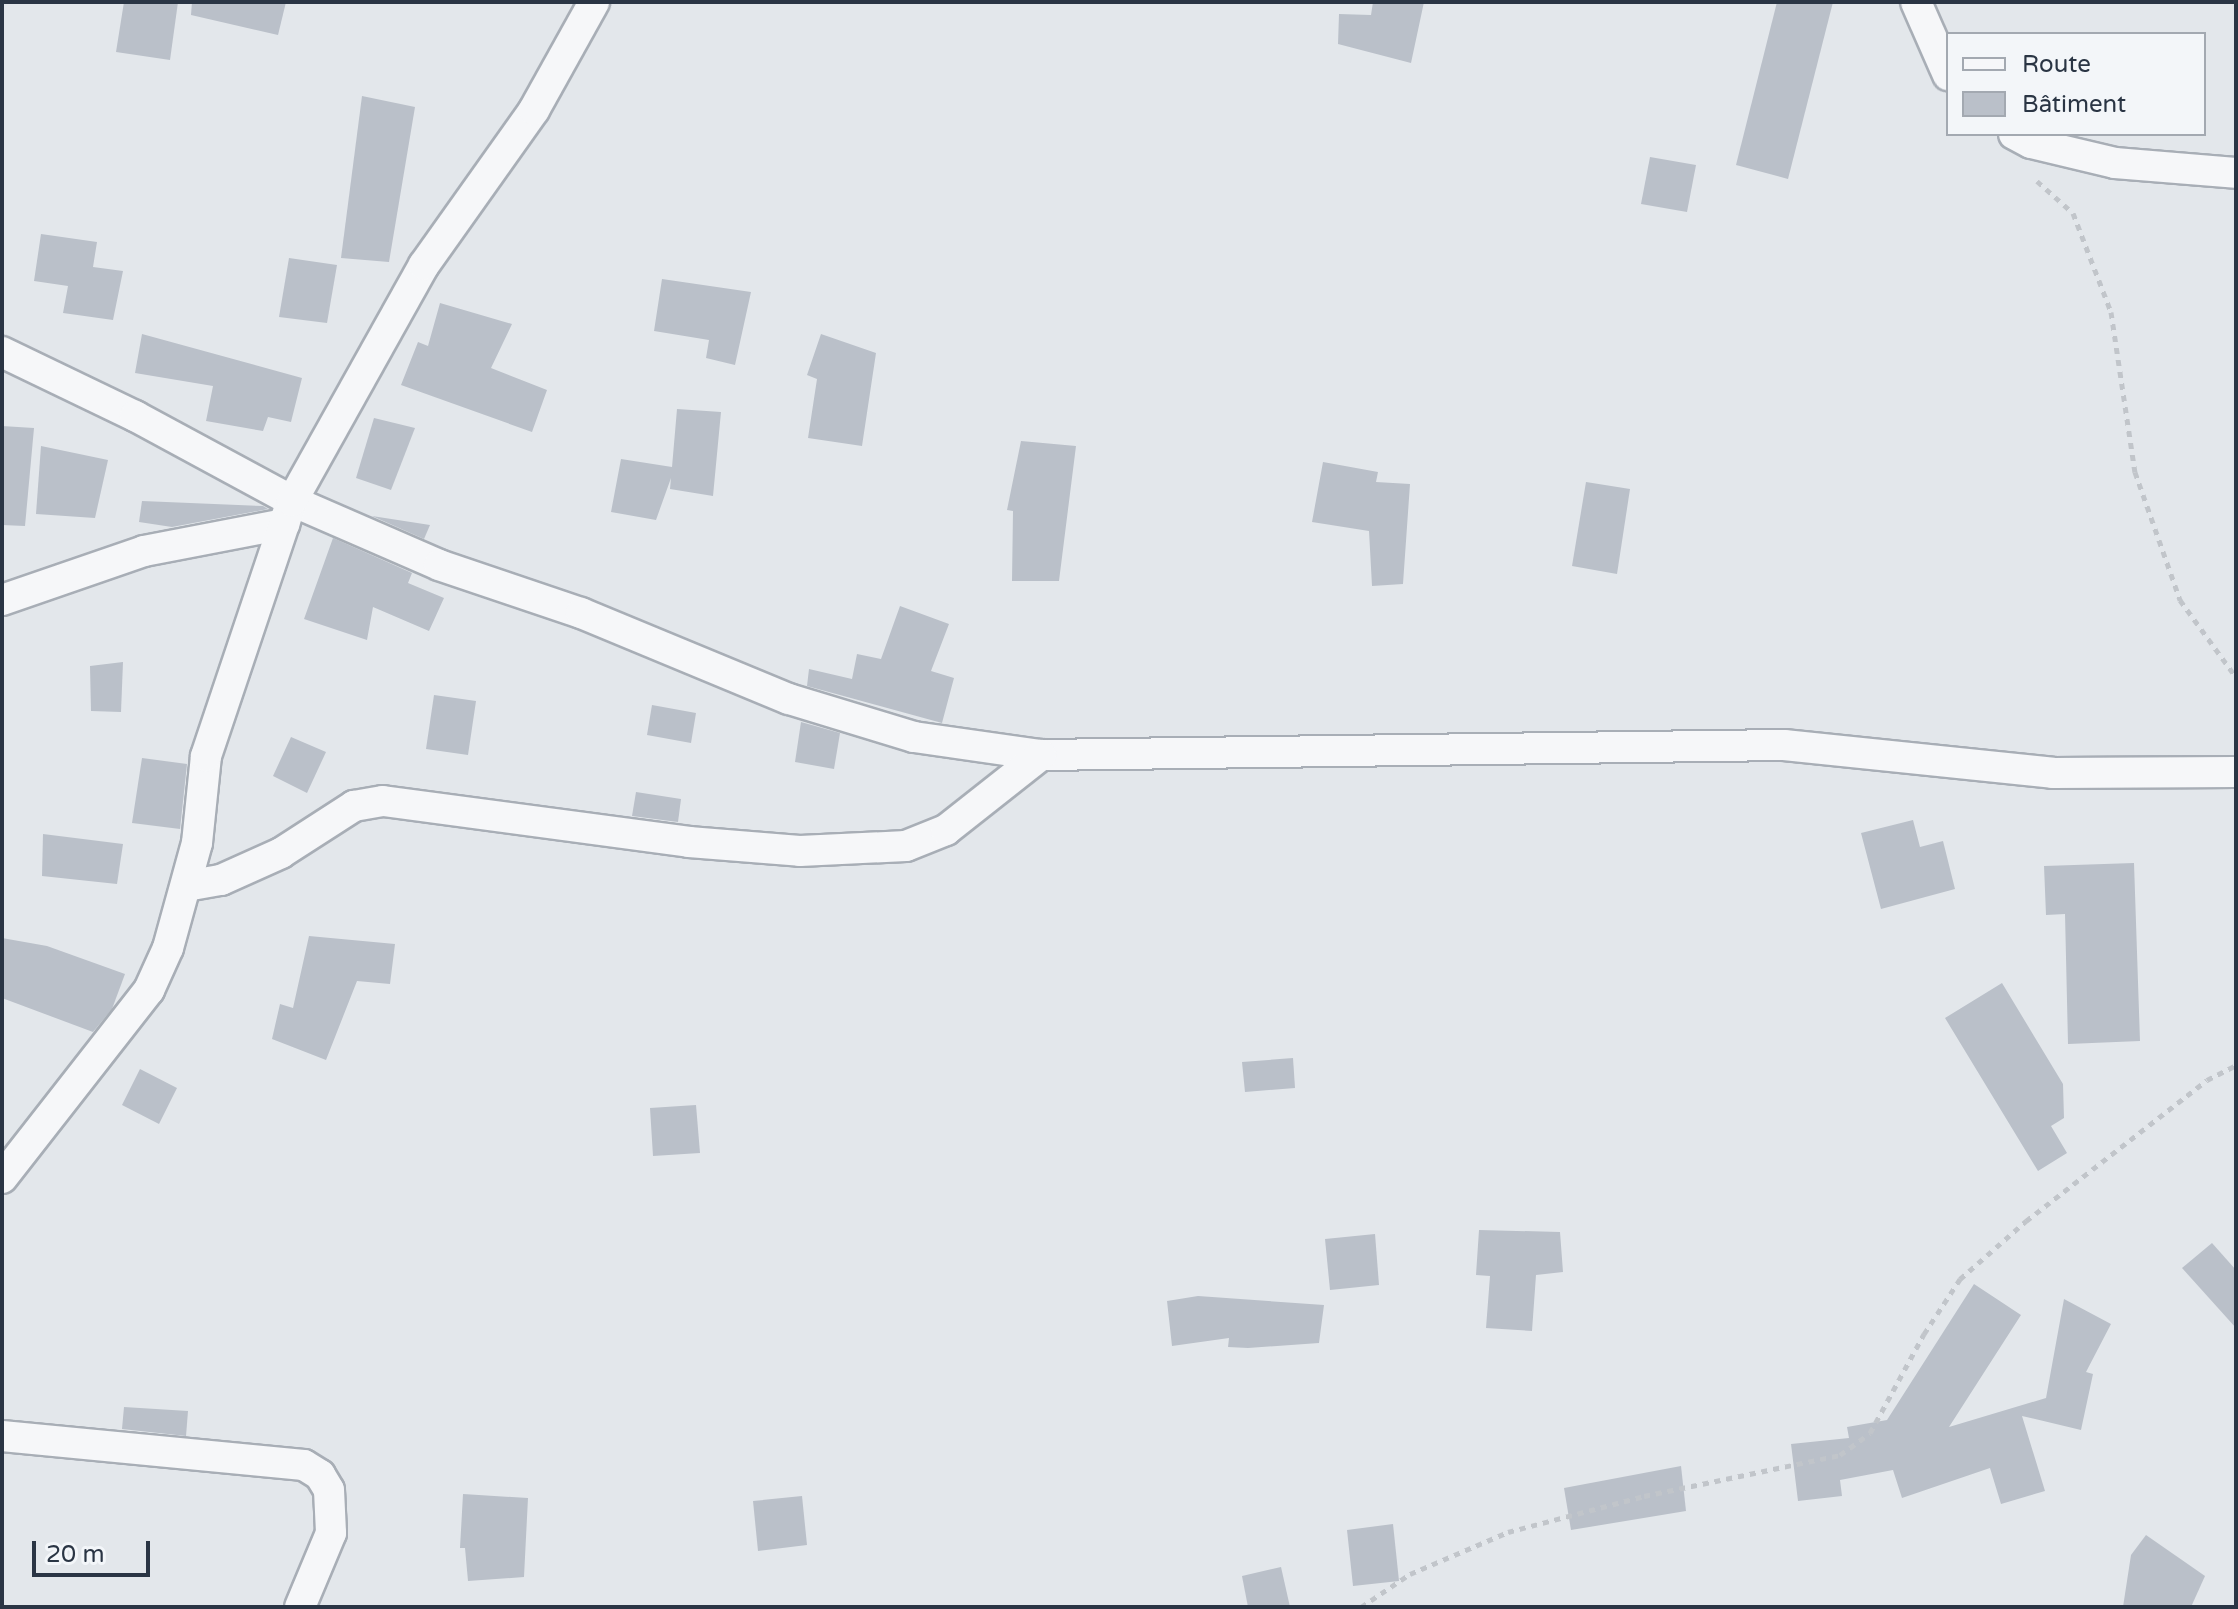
<!DOCTYPE html>
<meta charset="utf-8">
<style>
body{margin:0}
#map{position:relative;width:2238px;height:1609px;overflow:hidden;background:#e3e7eb;font-family:"Varela Round",sans-serif}
div>[style]{position:absolute}
.building>*{inset:0;background:#bac0c9}
.path>*{height:5px;margin-top:-2.5px;transform-origin:0;background:repeating-linear-gradient(90deg,#c1c5ca 0 6px,transparent 0 12px)}
.roads{filter:drop-shadow(2px 0 #a8aeb6) drop-shadow(-2px 0 #a8aeb6) drop-shadow(0 2px #a8aeb6) drop-shadow(0 -2px #a8aeb6)}
.minor>*{height:30px;margin:-15px;padding:0 15px;transform-origin:15px;border-radius:15px;background:#f6f7f9}
span{translate:-50% -50%;white-space:nowrap;text-align:center;line-height:1.15;-webkit-text-stroke:7px #f3f6f9;paint-order:stroke}
.frame{position:absolute;inset:0;border:4px solid #2a3544;pointer-events:none}
.legend{position:absolute;left:1946px;top:32px;width:260px;height:104px;box-sizing:border-box;background:#f3f6f9;border:2px solid #a3a9b1;margin:0;padding:10px 14px;list-style:none;font-size:24px;color:#2a3544}
.legend li{display:flex;align-items:center;gap:16px;height:40px}
.legend b{width:40px;border:2px solid #a3a9b1}
.scale{position:absolute;left:32px;top:1541px;width:118px;height:36px;box-sizing:border-box;border:4px solid #2a3544;border-top:0;padding-left:10px;font-size:24px;line-height:28px;white-space:nowrap;color:#2a3544;-webkit-text-stroke:6px #f3f6f9;paint-order:stroke}
</style>
<div id="map">
<div class="building">
<div style="clip-path:polygon(124px 2px,178px 2px,170px 60px,116px 52px)"></div>
<div style="clip-path:polygon(192px 2px,286px 2px,278px 35px,191px 15px)"></div>
<div style="clip-path:polygon(1373px 2px,1424px 2px,1411px 63px,1338px 44px,1339px 14px,1371px 15px)"></div>
<div style="clip-path:polygon(1777px 2px,1833px 2px,1788px 179px,1736px 165px)"></div>
<div style="clip-path:polygon(362px 96px,415px 107px,389px 262px,341px 258px)"></div>
<div style="clip-path:polygon(1650px 157px,1696px 165px,1687px 212px,1641px 204px)"></div>
<div style="clip-path:polygon(41px 234px,97px 242px,93px 267px,123px 271px,113px 320px,63px 313px,68px 286px,34px 281px)"></div>
<div style="clip-path:polygon(289px 258px,337px 265px,327px 323px,279px 317px)"></div>
<div style="clip-path:polygon(662px 279px,751px 292px,735px 365px,706px 358px,709px 340px,654px 331px)"></div>
<div style="clip-path:polygon(440px 303px,512px 324px,491px 368px,547px 390px,532px 432px,401px 385px,418px 342px,428px 346px)"></div>
<div style="clip-path:polygon(142px 334px,302px 378px,291px 422px,268px 417px,263px 431px,206px 421px,213px 386px,135px 373px)"></div>
<div style="clip-path:polygon(821px 334px,876px 353px,862px 446px,808px 438px,817px 379px,807px 375px)"></div>
<div style="clip-path:polygon(677px 409px,721px 412px,713px 496px,670px 489px,671px 478px,656px 520px,611px 512px,621px 459px,672px 467px)"></div>
<div style="clip-path:polygon(374px 418px,415px 428px,391px 490px,356px 478px)"></div>
<div style="clip-path:polygon(2px 426px,34px 428px,25px 526px,2px 525px)"></div>
<div style="clip-path:polygon(1021px 441px,1076px 446px,1059px 581px,1012px 581px,1013px 511px,1007px 510px)"></div>
<div style="clip-path:polygon(41px 446px,108px 460px,95px 518px,36px 514px)"></div>
<div style="clip-path:polygon(1323px 462px,1378px 472px,1376px 482px,1410px 484px,1403px 584px,1372px 586px,1369px 531px,1312px 522px)"></div>
<div style="clip-path:polygon(1586px 482px,1630px 489px,1617px 574px,1572px 566px)"></div>
<div style="clip-path:polygon(142px 501px,263px 506px,268px 509px,172px 527px,139px 522px)"></div>
<div style="clip-path:polygon(372px 516px,430px 525px,424px 539px)"></div>
<div style="clip-path:polygon(333px 538px,412px 573px,408px 583px,444px 598px,429px 631px,373px 607px,367px 640px,304px 619px)"></div>
<div style="clip-path:polygon(900px 606px,949px 624px,931px 671px,954px 678px,942px 723px,807px 686px,809px 669px,852px 679px,857px 654px,881px 659px)"></div>
<div style="clip-path:polygon(123px 662px,121px 712px,91px 711px,90px 666px)"></div>
<div style="clip-path:polygon(434px 695px,476px 701px,468px 755px,426px 749px)"></div>
<div style="clip-path:polygon(652px 705px,696px 713px,691px 743px,647px 735px)"></div>
<div style="clip-path:polygon(801px 722px,840px 733px,834px 769px,795px 762px)"></div>
<div style="clip-path:polygon(291px 737px,326px 752px,307px 793px,273px 776px)"></div>
<div style="clip-path:polygon(142px 758px,187px 764px,180px 829px,132px 823px)"></div>
<div style="clip-path:polygon(636px 792px,681px 799px,678px 822px,632px 816px)"></div>
<div style="clip-path:polygon(1913px 820px,1920px 847px,1943px 841px,1955px 889px,1881px 909px,1861px 833px)"></div>
<div style="clip-path:polygon(43px 834px,123px 844px,117px 884px,42px 876px)"></div>
<div style="clip-path:polygon(2134px 863px,2140px 1041px,2068px 1044px,2065px 914px,2046px 915px,2044px 866px)"></div>
<div style="clip-path:polygon(309px 936px,395px 944px,390px 984px,357px 981px,326px 1060px,272px 1039px,280px 1004px,293px 1008px)"></div>
<div style="clip-path:polygon(2px 938px,47px 946px,125px 974px,112px 1009px,93px 1032px,2px 998px)"></div>
<div style="clip-path:polygon(2002px 983px,2063px 1084px,2064px 1118px,2051px 1126px,2067px 1153px,2038px 1171px,1945px 1018px)"></div>
<div style="clip-path:polygon(1293px 1058px,1295px 1088px,1245px 1092px,1242px 1062px)"></div>
<div style="clip-path:polygon(140px 1069px,177px 1088px,159px 1124px,122px 1105px)"></div>
<div style="clip-path:polygon(696px 1105px,700px 1153px,653px 1156px,650px 1108px)"></div>
<div style="clip-path:polygon(1479px 1230px,1560px 1232px,1563px 1272px,1536px 1275px,1532px 1331px,1486px 1328px,1490px 1276px,1476px 1275px)"></div>
<div style="clip-path:polygon(1375px 1234px,1379px 1285px,1330px 1290px,1325px 1239px)"></div>
<div style="clip-path:polygon(2212px 1243px,2236px 1270px,2236px 1328px,2182px 1268px)"></div>
<div style="clip-path:polygon(1974px 1284px,2021px 1315px,1949px 1427px,2046px 1398px,2064px 1299px,2111px 1324px,2086px 1372px,2093px 1374px,2081px 1430px,2022px 1416px,2045px 1491px,2001px 1504px,1990px 1468px,1902px 1498px,1893px 1470px,1840px 1480px,1842px 1496px,1798px 1501px,1791px 1444px,1849px 1438px,1847px 1427px,1887px 1420px)"></div>
<div style="clip-path:polygon(1198px 1296px,1324px 1305px,1319px 1343px,1248px 1348px,1228px 1347px,1229px 1338px,1172px 1346px,1167px 1301px)"></div>
<div style="clip-path:polygon(124px 1407px,188px 1411px,186px 1436px,122px 1429px)"></div>
<div style="clip-path:polygon(1681px 1466px,1686px 1511px,1571px 1530px,1564px 1488px)"></div>
<div style="clip-path:polygon(463px 1494px,528px 1498px,524px 1577px,468px 1581px,465px 1548px,460px 1548px)"></div>
<div style="clip-path:polygon(802px 1496px,807px 1545px,758px 1551px,753px 1501px)"></div>
<div style="clip-path:polygon(1393px 1524px,1399px 1581px,1353px 1586px,1347px 1530px)"></div>
<div style="clip-path:polygon(2146px 1535px,2205px 1576px,2191px 1607px,2123px 1607px,2131px 1555px)"></div>
<div style="clip-path:polygon(1281px 1567px,1290px 1607px,1248px 1607px,1242px 1576px)"></div>
</div>
<div class="path">
<div style="left:2037px;top:181px;width:48px;rotate:41.6deg"></div>
<div style="left:2073px;top:213px;width:106px;rotate:69deg"></div>
<div style="left:2111px;top:312px;width:162px;rotate:81.5deg"></div>
<div style="left:2135px;top:472px;width:136px;rotate:70.6deg"></div>
<div style="left:2180px;top:600px;width:95px;rotate:54deg"></div>
<div style="left:1361px;top:1607px;width:59px;rotate:-34deg"></div>
<div style="left:1410px;top:1574px;width:107px;rotate:-23.2deg"></div>
<div style="left:1508px;top:1532px;width:141px;rotate:-14.8deg"></div>
<div style="left:1644px;top:1496px;width:200px;rotate:-11.8deg"></div>
<div style="left:1840px;top:1455px;width:37px;rotate:-36deg"></div>
<div style="left:1870px;top:1433px;width:113px;rotate:-61.4deg"></div>
<div style="left:1924px;top:1334px;width:66px;rotate:-56.8deg"></div>
<div style="left:1960px;top:1279px;width:88px;rotate:-41.3deg"></div>
<div style="left:2026px;top:1221px;width:229px;rotate:-37.9deg"></div>
<div style="left:2207px;top:1080px;width:33px;rotate:-27deg"></div>
</div>
<div class="roads">
<div class="minor">
<div style="left:1916px;top:2px;width:80px;rotate:66.3deg"></div>
<div style="left:2014px;top:134px;width:19px;rotate:28deg"></div>
<div style="left:2031px;top:143px;width:86px;rotate:13.4deg"></div>
<div style="left:2115px;top:163px;width:121px;rotate:4.7deg"></div>
<div style="left:2px;top:352px;width:148px;rotate:25.7deg"></div>
<div style="left:135px;top:416px;width:179px;rotate:28.4deg"></div>
<div style="left:292px;top:501px;width:160px;rotate:23.5deg"></div>
<div style="left:439px;top:565px;width:150px;rotate:18.7deg"></div>
<div style="left:581px;top:613px;width:225px;rotate:22.5deg"></div>
<div style="left:789px;top:699px;width:131px;rotate:16.9deg"></div>
<div style="left:914px;top:737px;width:128px;rotate:8.1deg"></div>
<div style="left:1041px;top:755px;width:743px;rotate:-0.77deg"></div>
<div style="left:1784px;top:745px;width:270px;rotate:5.9deg"></div>
<div style="left:2053px;top:773px;width:183px;rotate:-0.3deg"></div>
<div style="left:2px;top:600px;width:150px;rotate:-19deg"></div>
<div style="left:144px;top:551px;width:143px;rotate:-10.9deg"></div>
<div style="left:186px;top:886px;width:36px;rotate:-10deg"></div>
<div style="left:221px;top:880px;width:66px;rotate:-24.2deg"></div>
<div style="left:281px;top:853px;width:87px;rotate:-32.8deg"></div>
<div style="left:354px;top:806px;width:29px;rotate:-10deg"></div>
<div style="left:383px;top:801px;width:309px;rotate:7.6deg"></div>
<div style="left:689px;top:842px;width:111px;rotate:4.6deg"></div>
<div style="left:800px;top:851px;width:106px;rotate:-2.7deg"></div>
<div style="left:906px;top:846px;width:43px;rotate:-21.8deg"></div>
<div style="left:946px;top:830px;width:121px;rotate:-38.3deg"></div>
<div style="left:2px;top:1178px;width:239px;rotate:-52deg"></div>
<div style="left:149px;top:990px;width:46px;rotate:-65.7deg"></div>
<div style="left:168px;top:948px;width:109px;rotate:-74.6deg"></div>
<div style="left:197px;top:843px;width:87px;rotate:-84.1deg"></div>
<div style="left:206px;top:756px;width:269px;rotate:-71.4deg"></div>
<div style="left:292px;top:501px;width:270px;rotate:-60.8deg"></div>
<div style="left:424px;top:265px;width:190px;rotate:-54.6deg"></div>
<div style="left:534px;top:110px;width:124px;rotate:-60.9deg"></div>
<div style="left:2px;top:1436px;width:303px;rotate:5.5deg"></div>
<div style="left:304px;top:1465px;width:19px;rotate:32deg"></div>
<div style="left:320px;top:1475px;width:17px;rotate:59deg"></div>
<div style="left:329px;top:1490px;width:43px;rotate:87.3deg"></div>
<div style="left:331px;top:1533px;width:80px;rotate:112.7deg"></div>
</div>
</div>
<div class="frame"></div>
<ul class="legend">
<li><b style="height:10px;background:#f6f7f9"></b>Route</li>
<li><b style="height:22px;background:#bac0c9"></b>Bâtiment</li>
</ul>
<div class="scale">20 m</div>
</div>
